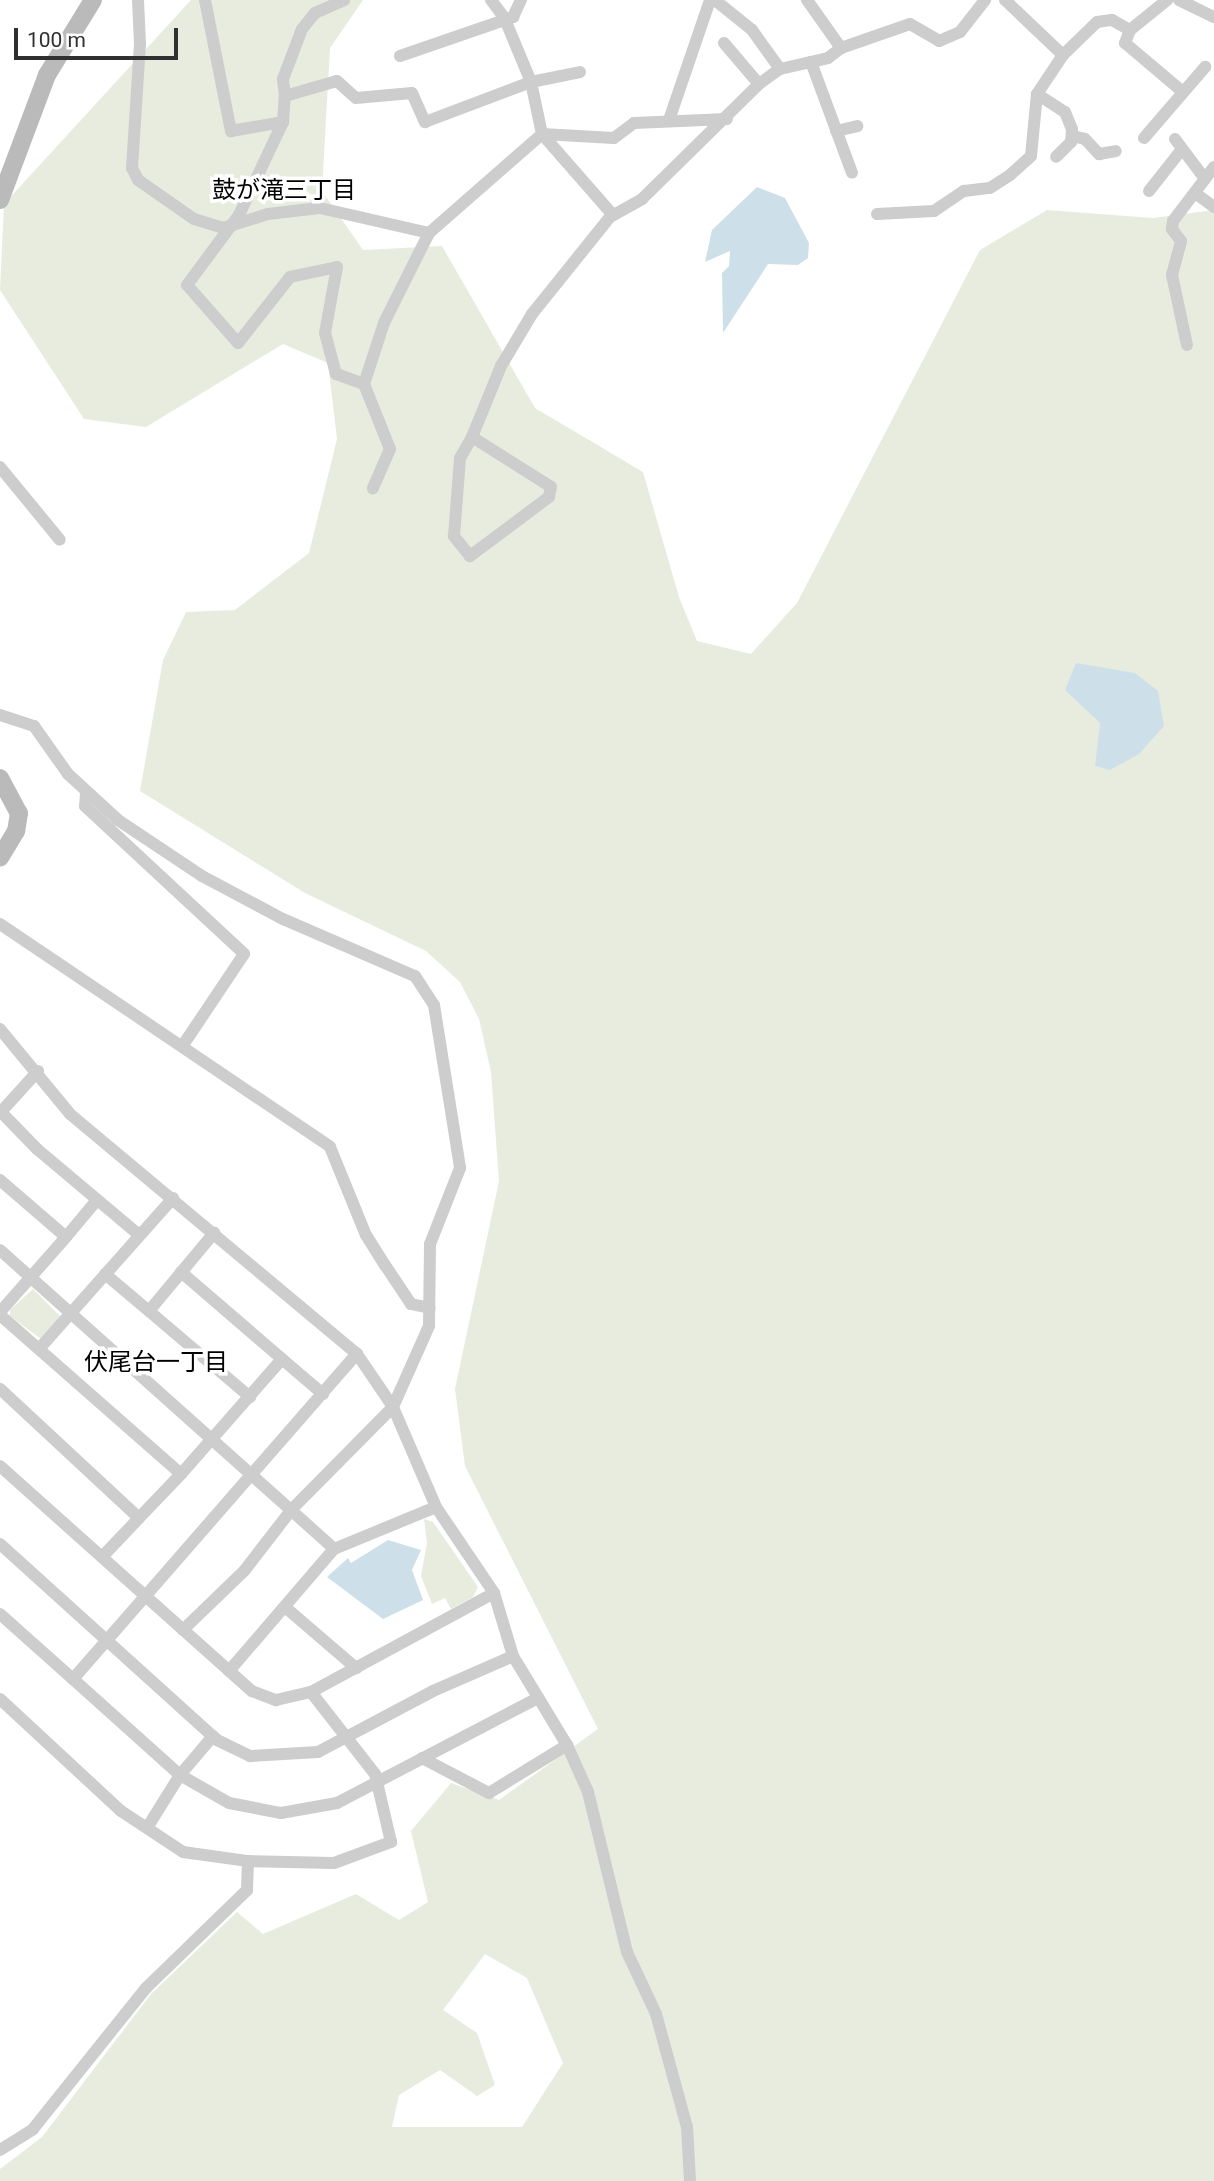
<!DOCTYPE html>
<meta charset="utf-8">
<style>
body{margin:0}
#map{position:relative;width:1214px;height:2181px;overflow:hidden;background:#fff;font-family:Roboto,"Noto Sans JP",sans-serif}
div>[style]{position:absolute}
.green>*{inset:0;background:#e7ecdf}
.water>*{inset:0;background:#cde0ea}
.street>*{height:12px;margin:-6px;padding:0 6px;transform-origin:6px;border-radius:6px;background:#cdcdcd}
.secondary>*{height:18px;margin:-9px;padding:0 9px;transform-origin:9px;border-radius:9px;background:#bababa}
span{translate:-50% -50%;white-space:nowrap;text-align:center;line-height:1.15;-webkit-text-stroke:7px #fff;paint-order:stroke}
.neighbourhood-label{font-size:24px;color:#000}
.scale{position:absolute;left:14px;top:28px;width:164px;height:32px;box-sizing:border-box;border:4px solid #303030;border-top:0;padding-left:9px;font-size:21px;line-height:24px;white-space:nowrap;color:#303030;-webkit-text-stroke:5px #fff;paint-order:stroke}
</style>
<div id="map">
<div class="green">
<div style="clip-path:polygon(evenodd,191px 0,363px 0,330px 48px,322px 191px,363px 250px,442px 246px,535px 408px,643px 472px,679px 597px,697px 641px,751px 654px,797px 603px,980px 250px,1047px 210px,1153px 218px,1214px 210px,1214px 2181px,0 2181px,0 2169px,42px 2137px,151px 1994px,237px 1912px,263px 1934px,356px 1894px,399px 1920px,428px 1902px,411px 1831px,451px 1783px,499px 1800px,598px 1729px,465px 1466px,455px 1389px,499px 1181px,491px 1072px,479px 1019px,460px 982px,426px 951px,305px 893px,140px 791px,163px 660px,186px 612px,235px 610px,309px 553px,337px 439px,328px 363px,283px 344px,146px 427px,84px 419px,0 290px,4px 204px,191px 0,485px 1954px,527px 1978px,563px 2063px,522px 2127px,392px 2127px,399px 2095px,440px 2070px,477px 2096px,495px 2085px,477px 2033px,443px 2010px,485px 1954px)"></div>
<div style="clip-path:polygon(33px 1289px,61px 1317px,41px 1339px,10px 1316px,10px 1310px)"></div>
<div style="clip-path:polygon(424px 1519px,433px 1522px,478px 1587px,473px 1597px,451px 1609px,445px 1598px,432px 1604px,421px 1576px,427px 1543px)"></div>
</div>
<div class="water">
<div style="clip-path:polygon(757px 187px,785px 198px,809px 243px,808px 258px,798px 265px,768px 264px,723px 333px,722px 273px,729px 266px,730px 251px,705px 262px,712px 230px)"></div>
<div style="clip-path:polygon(1076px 663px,1135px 673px,1158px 691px,1164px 726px,1139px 754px,1110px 770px,1095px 766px,1100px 723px,1065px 690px)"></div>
<div style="clip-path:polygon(388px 1540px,421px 1550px,412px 1570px,423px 1600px,383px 1619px,327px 1577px,348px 1558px,351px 1563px)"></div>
</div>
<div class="street">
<div style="left:138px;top:0;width:44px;rotate:87.4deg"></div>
<div style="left:140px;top:44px;width:124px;rotate:93.7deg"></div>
<div style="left:132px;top:168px;width:13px;rotate:63deg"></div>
<div style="left:138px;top:180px;width:68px;rotate:34.9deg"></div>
<div style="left:194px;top:219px;width:30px;rotate:17deg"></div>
<div style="left:223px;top:228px;width:47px;rotate:-17.3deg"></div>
<div style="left:268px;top:214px;width:52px;rotate:-6.6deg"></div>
<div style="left:320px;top:208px;width:112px;rotate:12.9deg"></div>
<div style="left:429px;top:233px;width:150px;rotate:-41.2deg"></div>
<div style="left:542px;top:134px;width:72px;rotate:3.2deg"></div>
<div style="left:614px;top:138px;width:25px;rotate:-37deg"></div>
<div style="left:634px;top:123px;width:93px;rotate:-2.5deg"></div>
<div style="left:205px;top:0;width:134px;rotate:78.8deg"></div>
<div style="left:231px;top:131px;width:53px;rotate:-9.8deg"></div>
<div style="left:491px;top:0;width:21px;rotate:53deg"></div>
<div style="left:504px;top:17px;width:70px;rotate:67.4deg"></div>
<div style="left:531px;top:82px;width:53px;rotate:78.1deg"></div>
<div style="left:542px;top:134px;width:108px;rotate:48.8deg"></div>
<div style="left:715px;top:0;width:48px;rotate:39deg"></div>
<div style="left:752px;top:30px;width:48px;rotate:54.3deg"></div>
<div style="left:1005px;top:0;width:80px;rotate:43.5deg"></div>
<div style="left:1179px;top:0;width:39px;rotate:26deg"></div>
<div style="left:1130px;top:30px;width:14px;rotate:111deg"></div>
<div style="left:1125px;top:43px;width:76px;rotate:40.2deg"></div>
<div style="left:724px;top:43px;width:54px;rotate:49.5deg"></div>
<div style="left:841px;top:48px;width:73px;rotate:-19.2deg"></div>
<div style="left:910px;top:24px;width:34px;rotate:30deg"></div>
<div style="left:939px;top:41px;width:23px;rotate:-23deg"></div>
<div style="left:960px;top:32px;width:41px;rotate:-52deg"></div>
<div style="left:400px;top:56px;width:120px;rotate:-19deg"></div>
<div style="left:513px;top:17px;width:19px;rotate:-65deg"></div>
<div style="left:811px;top:62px;width:118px;rotate:69.7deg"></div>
<div style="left:1037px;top:94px;width:33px;rotate:33deg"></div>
<div style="left:1065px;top:112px;width:18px;rotate:68deg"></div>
<div style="left:1072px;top:129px;width:13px;rotate:94deg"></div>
<div style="left:1071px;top:142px;width:21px;rotate:135deg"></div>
<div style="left:285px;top:96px;width:17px;rotate:-97deg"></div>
<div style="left:283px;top:79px;width:53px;rotate:-69.2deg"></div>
<div style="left:302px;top:29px;width:21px;rotate:-51deg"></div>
<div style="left:315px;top:13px;width:32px;rotate:-24deg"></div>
<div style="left:669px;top:120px;width:127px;rotate:-71.1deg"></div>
<div style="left:836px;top:131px;width:22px;rotate:-13deg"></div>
<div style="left:1073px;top:136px;width:12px;rotate:14deg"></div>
<div style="left:1085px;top:139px;width:21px;rotate:47deg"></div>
<div style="left:1099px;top:154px;width:17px;rotate:-10deg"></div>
<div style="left:1144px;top:138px;width:94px;rotate:-49.3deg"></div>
<div style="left:1175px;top:139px;width:50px;rotate:53.1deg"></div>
<div style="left:1149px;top:191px;width:53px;rotate:-51.8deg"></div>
<div style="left:1195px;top:193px;width:24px;rotate:36deg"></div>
<div style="left:877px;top:214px;width:57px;rotate:-3deg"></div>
<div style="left:934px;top:211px;width:36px;rotate:-34deg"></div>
<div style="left:964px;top:191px;width:26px;rotate:-7deg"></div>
<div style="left:990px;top:188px;width:24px;rotate:-33deg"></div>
<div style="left:1010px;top:175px;width:28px;rotate:-42deg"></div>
<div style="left:1031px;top:156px;width:62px;rotate:-84.5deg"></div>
<div style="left:1037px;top:94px;width:47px;rotate:-56.3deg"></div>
<div style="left:1063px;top:55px;width:47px;rotate:-44.1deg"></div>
<div style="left:1097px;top:22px;width:15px;rotate:-8deg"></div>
<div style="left:1112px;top:20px;width:21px;rotate:29deg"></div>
<div style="left:1130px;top:30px;width:48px;rotate:-39deg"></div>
<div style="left:429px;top:233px;width:101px;rotate:116.6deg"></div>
<div style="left:384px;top:323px;width:64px;rotate:108.2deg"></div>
<div style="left:364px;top:384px;width:30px;rotate:-160deg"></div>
<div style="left:336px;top:374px;width:42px;rotate:-105deg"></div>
<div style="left:325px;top:333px;width:67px;rotate:-79.7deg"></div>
<div style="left:337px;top:267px;width:48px;rotate:168deg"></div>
<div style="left:290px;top:277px;width:84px;rotate:128.2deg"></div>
<div style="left:238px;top:343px;width:77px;rotate:-131.3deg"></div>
<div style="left:187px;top:285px;width:87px;rotate:-53.4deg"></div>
<div style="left:239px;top:215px;width:103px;rotate:-64.7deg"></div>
<div style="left:283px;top:122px;width:26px;rotate:-86deg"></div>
<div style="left:285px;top:96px;width:54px;rotate:-16.1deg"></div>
<div style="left:337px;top:81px;width:25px;rotate:42deg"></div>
<div style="left:356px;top:98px;width:56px;rotate:-5.1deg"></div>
<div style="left:412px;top:93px;width:32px;rotate:66deg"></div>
<div style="left:425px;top:122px;width:113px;rotate:-20.7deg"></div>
<div style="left:531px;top:82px;width:50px;rotate:-11.5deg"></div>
<div style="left:1187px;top:345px;width:72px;rotate:-102.1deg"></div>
<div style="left:1172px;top:275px;width:35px;rotate:-75deg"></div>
<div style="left:1181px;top:241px;width:15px;rotate:-127deg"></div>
<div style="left:1172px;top:229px;width:8px;rotate:-83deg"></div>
<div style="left:1173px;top:221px;width:68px;rotate:-52.8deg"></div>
<div style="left:364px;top:384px;width:70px;rotate:68.2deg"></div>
<div style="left:390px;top:449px;width:43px;rotate:113.6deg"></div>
<div style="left:472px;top:437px;width:77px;rotate:-67.8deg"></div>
<div style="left:501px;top:366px;width:61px;rotate:-59.2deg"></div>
<div style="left:532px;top:314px;width:124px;rotate:-51.2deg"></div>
<div style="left:610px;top:217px;width:37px;rotate:-29deg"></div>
<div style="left:642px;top:199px;width:164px;rotate:-44.5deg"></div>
<div style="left:759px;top:84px;width:26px;rotate:-36deg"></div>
<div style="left:780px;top:69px;width:49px;rotate:-12.9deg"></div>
<div style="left:828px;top:58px;width:16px;rotate:-38deg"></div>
<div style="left:841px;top:48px;width:59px;rotate:-125.3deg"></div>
<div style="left:472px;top:437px;width:93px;rotate:32.3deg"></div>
<div style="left:551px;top:487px;width:10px;rotate:101deg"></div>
<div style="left:549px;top:497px;width:99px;rotate:143.2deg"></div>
<div style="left:470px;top:556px;width:26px;rotate:-129deg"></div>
<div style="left:454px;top:536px;width:78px;rotate:-85.6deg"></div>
<div style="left:460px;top:458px;width:24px;rotate:-60deg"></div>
<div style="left:0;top:467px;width:94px;rotate:50.6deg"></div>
<div style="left:0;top:715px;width:36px;rotate:18deg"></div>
<div style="left:34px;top:726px;width:59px;rotate:54.7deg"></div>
<div style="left:68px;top:774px;width:68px;rotate:42.6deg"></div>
<div style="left:118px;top:820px;width:101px;rotate:33.7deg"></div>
<div style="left:202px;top:876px;width:92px;rotate:28deg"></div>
<div style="left:283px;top:919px;width:144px;rotate:23.4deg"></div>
<div style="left:415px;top:976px;width:35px;rotate:57deg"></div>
<div style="left:434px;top:1005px;width:165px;rotate:80.9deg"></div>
<div style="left:460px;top:1168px;width:82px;rotate:111.5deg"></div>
<div style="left:430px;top:1244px;width:82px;rotate:90.7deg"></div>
<div style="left:429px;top:1326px;width:89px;rotate:114deg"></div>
<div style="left:393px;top:1407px;width:109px;rotate:66.7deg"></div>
<div style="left:436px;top:1507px;width:104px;rotate:56deg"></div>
<div style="left:494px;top:1593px;width:66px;rotate:73.2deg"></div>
<div style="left:513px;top:1656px;width:104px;rotate:58.8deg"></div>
<div style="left:567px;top:1745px;width:51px;rotate:65.9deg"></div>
<div style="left:588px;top:1792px;width:165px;rotate:76.3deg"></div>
<div style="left:627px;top:1952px;width:68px;rotate:64.9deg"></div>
<div style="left:656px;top:2014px;width:117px;rotate:74.7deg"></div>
<div style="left:687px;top:2127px;width:54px;rotate:86.8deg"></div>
<div style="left:86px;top:793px;width:13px;rotate:94deg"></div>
<div style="left:85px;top:806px;width:217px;rotate:42.9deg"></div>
<div style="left:244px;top:954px;width:110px;rotate:123.8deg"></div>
<div style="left:0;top:924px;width:398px;rotate:34deg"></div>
<div style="left:330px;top:1147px;width:95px;rotate:67.8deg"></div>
<div style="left:366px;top:1235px;width:36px;rotate:58deg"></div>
<div style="left:385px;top:1265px;width:47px;rotate:56.3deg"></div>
<div style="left:411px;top:1304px;width:19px;rotate:12deg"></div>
<div style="left:0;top:1029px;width:110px;rotate:50.5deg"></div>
<div style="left:70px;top:1114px;width:374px;rotate:39.9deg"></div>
<div style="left:357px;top:1354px;width:64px;rotate:55.8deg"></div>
<div style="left:393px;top:1407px;width:144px;rotate:134.7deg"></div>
<div style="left:292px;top:1509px;width:78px;rotate:127.7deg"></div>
<div style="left:244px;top:1571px;width:85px;rotate:136deg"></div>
<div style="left:38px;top:1071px;width:55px;rotate:132.1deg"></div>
<div style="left:1px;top:1112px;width:52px;rotate:45.8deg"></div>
<div style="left:37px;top:1149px;width:133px;rotate:40.1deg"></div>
<div style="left:0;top:1180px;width:87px;rotate:40.8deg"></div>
<div style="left:66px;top:1237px;width:100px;rotate:131.3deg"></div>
<div style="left:66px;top:1237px;width:48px;rotate:-50deg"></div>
<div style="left:0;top:1250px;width:448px;rotate:41.8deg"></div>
<div style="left:334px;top:1549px;width:110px;rotate:-22.4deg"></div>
<div style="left:181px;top:1272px;width:133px;rotate:40.7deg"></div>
<div style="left:105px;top:1274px;width:57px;rotate:40.1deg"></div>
<div style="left:149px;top:1311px;width:102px;rotate:-50.2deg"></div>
<div style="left:149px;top:1311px;width:133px;rotate:40.4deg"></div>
<div style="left:0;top:1315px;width:241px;rotate:41.3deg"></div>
<div style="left:181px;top:1474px;width:61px;rotate:133.7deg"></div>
<div style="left:139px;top:1518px;width:190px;rotate:-137.1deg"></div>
<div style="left:39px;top:1349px;width:202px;rotate:-48.4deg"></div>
<div style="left:0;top:1466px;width:338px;rotate:41.8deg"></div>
<div style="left:252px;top:1691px;width:26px;rotate:21deg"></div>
<div style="left:276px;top:1700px;width:36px;rotate:-13deg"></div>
<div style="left:311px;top:1692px;width:208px;rotate:-28.4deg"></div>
<div style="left:181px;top:1474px;width:153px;rotate:-48.7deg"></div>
<div style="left:282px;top:1359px;width:54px;rotate:40.5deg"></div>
<div style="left:0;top:1544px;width:292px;rotate:42.1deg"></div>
<div style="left:217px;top:1740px;width:37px;rotate:26deg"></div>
<div style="left:250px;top:1756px;width:68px;rotate:-3.4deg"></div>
<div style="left:318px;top:1752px;width:130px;rotate:-27.9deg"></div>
<div style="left:433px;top:1691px;width:87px;rotate:-23.6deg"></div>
<div style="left:102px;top:1557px;width:54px;rotate:-46.5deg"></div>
<div style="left:285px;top:1607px;width:94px;rotate:40.7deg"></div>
<div style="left:0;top:1614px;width:98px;rotate:41.7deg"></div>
<div style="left:73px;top:1679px;width:432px;rotate:-48.9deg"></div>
<div style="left:229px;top:1671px;width:161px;rotate:-49.3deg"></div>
<div style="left:73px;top:1679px;width:144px;rotate:41.9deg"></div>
<div style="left:180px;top:1775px;width:56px;rotate:29.7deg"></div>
<div style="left:229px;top:1803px;width:53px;rotate:10.9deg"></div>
<div style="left:281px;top:1813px;width:57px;rotate:-10.1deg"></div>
<div style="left:337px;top:1803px;width:227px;rotate:-27.6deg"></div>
<div style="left:0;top:1699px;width:165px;rotate:42.8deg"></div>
<div style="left:121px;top:1811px;width:74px;rotate:33.5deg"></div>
<div style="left:183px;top:1852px;width:66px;rotate:7.9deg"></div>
<div style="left:248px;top:1861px;width:86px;rotate:1.3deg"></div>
<div style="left:334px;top:1863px;width:61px;rotate:-20.2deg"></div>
<div style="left:391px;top:1842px;width:70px;rotate:-103.2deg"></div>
<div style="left:375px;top:1774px;width:104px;rotate:-128deg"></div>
<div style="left:422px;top:1758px;width:76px;rotate:27.6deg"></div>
<div style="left:489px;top:1793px;width:92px;rotate:-31.6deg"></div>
<div style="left:147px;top:1828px;width:62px;rotate:-58.1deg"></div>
<div style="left:180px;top:1775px;width:51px;rotate:-49.8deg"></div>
<div style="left:0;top:2150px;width:39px;rotate:-32deg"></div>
<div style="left:33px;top:2129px;width:181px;rotate:-51.3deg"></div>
<div style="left:146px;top:1988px;width:141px;rotate:-44.1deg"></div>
<div style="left:247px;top:1890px;width:29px;rotate:-88deg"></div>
</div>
<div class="secondary">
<div style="left:0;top:200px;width:134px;rotate:-69.4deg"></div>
<div style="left:47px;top:75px;width:88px;rotate:-58.5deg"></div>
<div style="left:0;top:778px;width:40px;rotate:62deg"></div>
<div style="left:19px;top:813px;width:18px;rotate:99deg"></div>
<div style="left:16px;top:831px;width:31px;rotate:121deg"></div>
</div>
<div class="neighbourhood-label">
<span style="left:284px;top:191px">鼓が滝三丁目</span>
<span style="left:156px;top:1363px">伏尾台一丁目</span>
</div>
<div class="scale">100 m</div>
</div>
